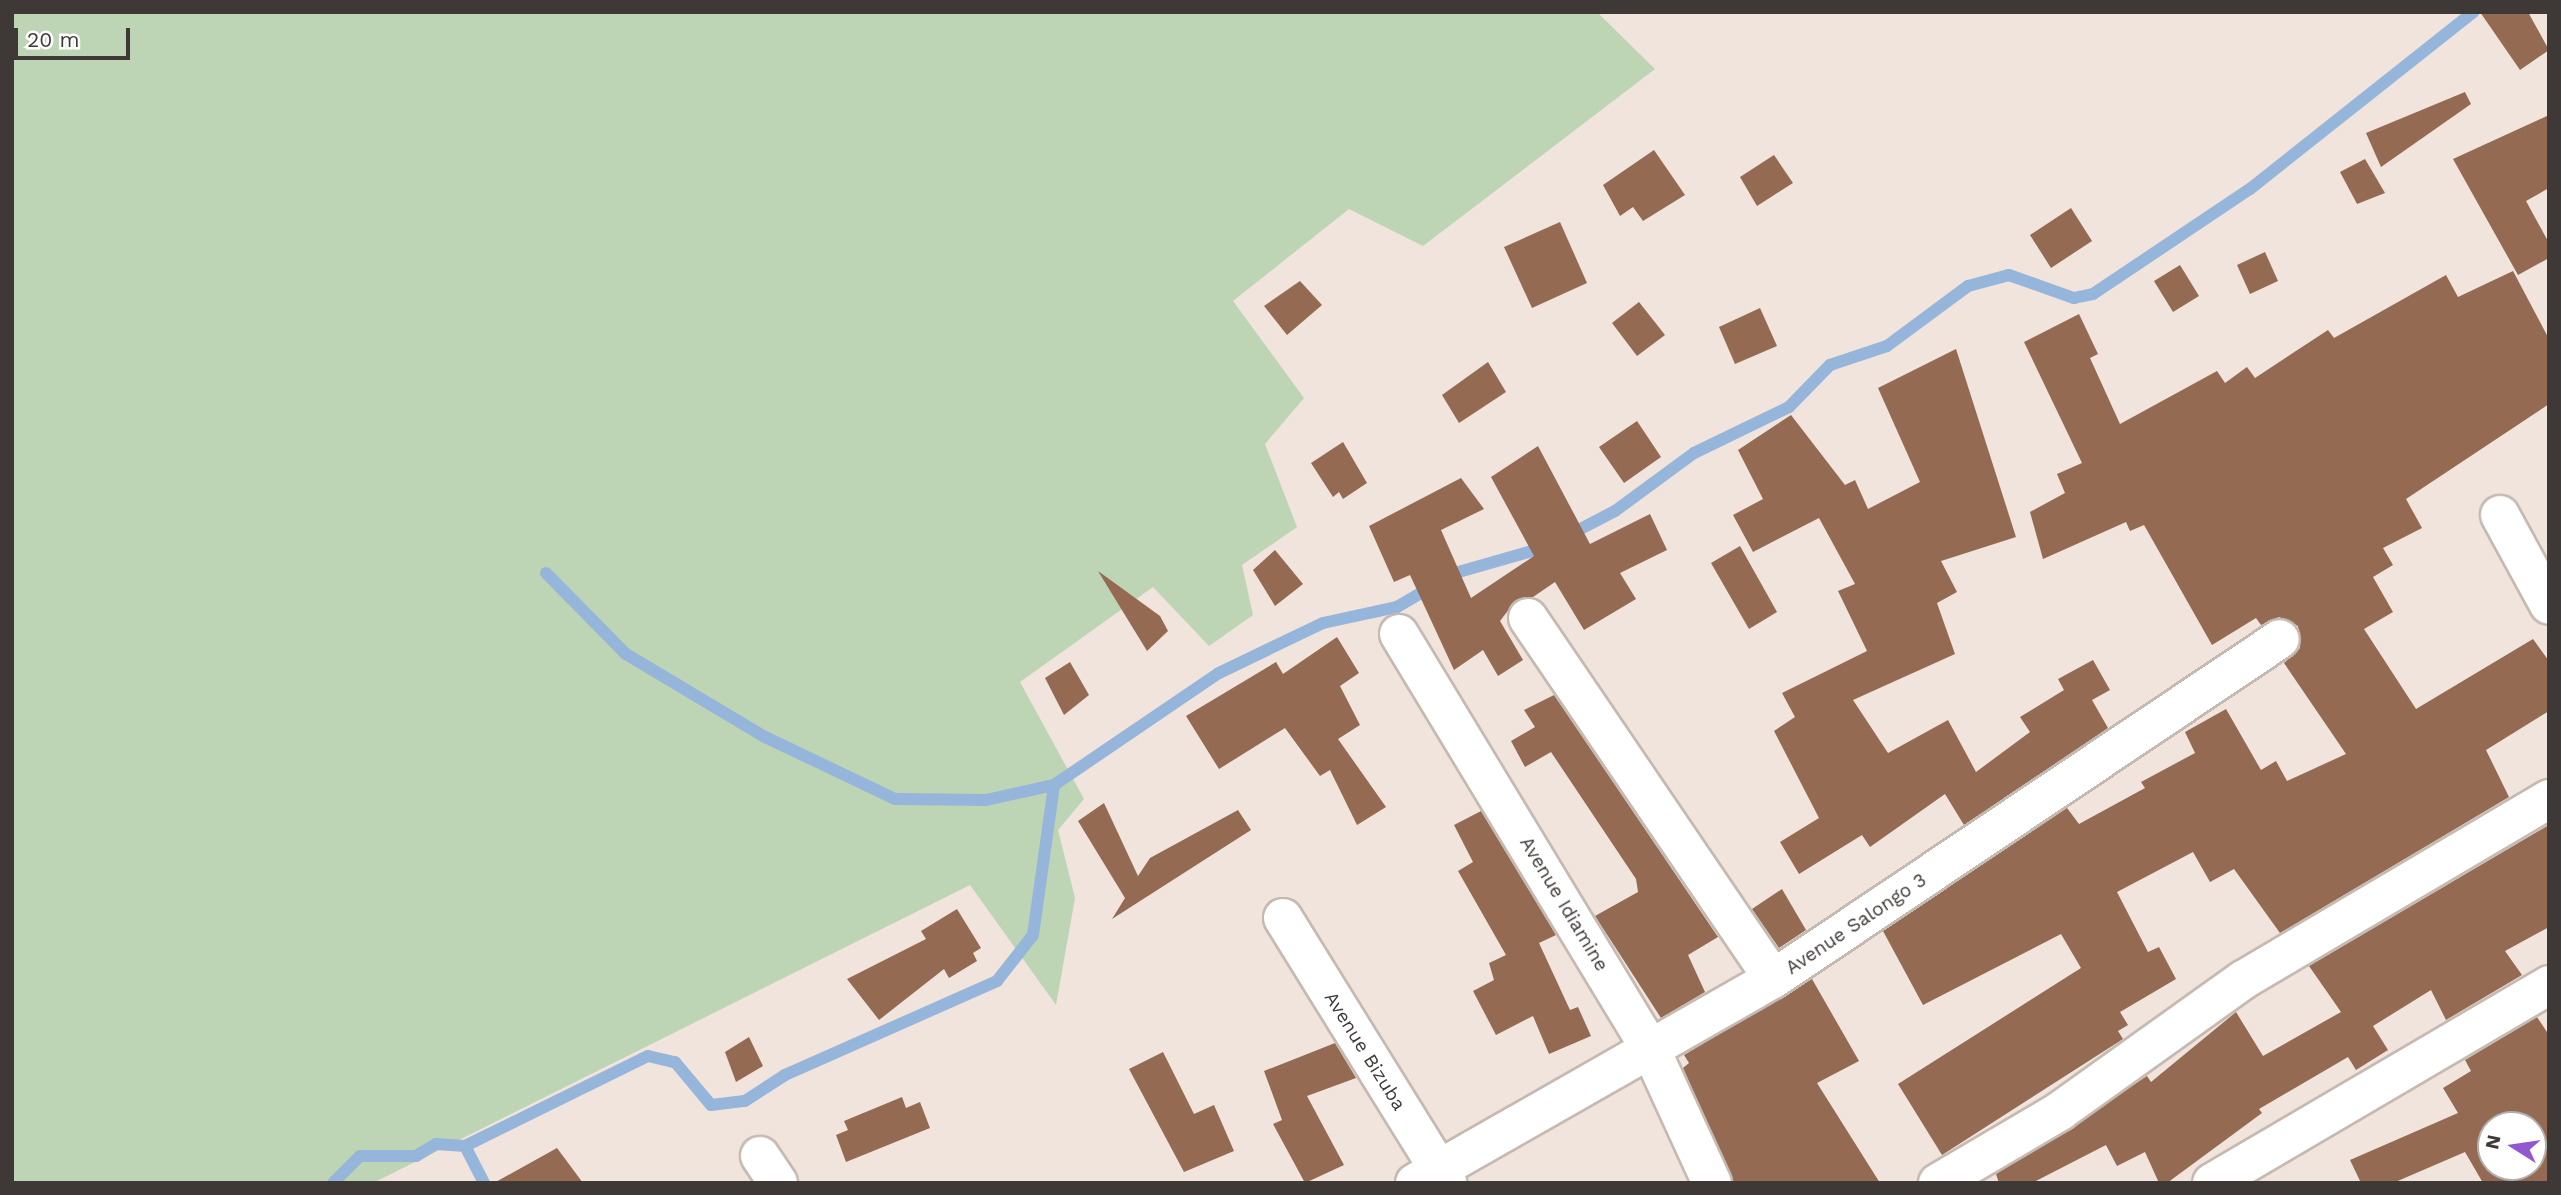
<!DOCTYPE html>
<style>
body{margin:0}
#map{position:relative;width:2561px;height:1195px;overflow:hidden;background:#f0e4dc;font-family:"Work Sans",sans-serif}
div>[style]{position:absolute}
.green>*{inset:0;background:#bdd4b5}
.stream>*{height:12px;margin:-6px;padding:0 6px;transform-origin:6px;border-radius:6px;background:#96b5db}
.building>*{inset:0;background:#946a52}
.roads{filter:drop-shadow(2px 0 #c5bab2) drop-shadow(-2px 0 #c5bab2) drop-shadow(0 2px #c5bab2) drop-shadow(0 -2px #c5bab2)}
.minor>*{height:38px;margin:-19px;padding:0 19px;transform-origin:19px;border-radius:19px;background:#fff}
span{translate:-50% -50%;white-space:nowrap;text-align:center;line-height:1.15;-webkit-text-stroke:7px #fff;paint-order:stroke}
.street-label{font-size:19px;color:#3e3936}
.frame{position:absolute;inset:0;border:14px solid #3e3936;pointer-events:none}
.north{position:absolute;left:2477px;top:1111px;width:70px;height:70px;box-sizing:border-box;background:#fff;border:2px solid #b2b0af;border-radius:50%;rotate:282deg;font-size:19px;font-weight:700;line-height:28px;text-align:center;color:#3e3936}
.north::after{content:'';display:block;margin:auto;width:24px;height:32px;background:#9357cf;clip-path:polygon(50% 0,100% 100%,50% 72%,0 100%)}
.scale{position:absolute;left:14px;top:28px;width:116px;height:32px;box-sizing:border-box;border:4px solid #3e3936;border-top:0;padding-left:9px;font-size:21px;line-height:24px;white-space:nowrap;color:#3e3936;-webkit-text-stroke:5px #fff;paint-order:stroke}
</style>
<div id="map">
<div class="green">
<div style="clip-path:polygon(12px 12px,1597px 12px,1655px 69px,1423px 246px,1349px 209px,1233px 301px,1304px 398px,1265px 444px,1297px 527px,1242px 565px,1253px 615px,1209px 646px,1153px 587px,1020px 682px,1084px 799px,1058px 830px,1075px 898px,1056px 1005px,970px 885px,373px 1183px,12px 1183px)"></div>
</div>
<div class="stream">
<div style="left:1569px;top:535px;width:52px;rotate:-27.6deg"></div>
<div style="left:1615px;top:511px;width:98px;rotate:-36.3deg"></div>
<div style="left:1694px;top:453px;width:106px;rotate:-25.8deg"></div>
<div style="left:1789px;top:407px;width:59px;rotate:-45.7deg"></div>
<div style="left:1830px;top:365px;width:60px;rotate:-18.4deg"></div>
<div style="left:1887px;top:346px;width:101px;rotate:-36.5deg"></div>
<div style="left:1968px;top:286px;width:42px;rotate:-15deg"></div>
<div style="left:2009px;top:275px;width:69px;rotate:19.5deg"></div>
<div style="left:2074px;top:298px;width:19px;rotate:-12deg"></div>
<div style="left:2093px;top:294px;width:189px;rotate:-33.8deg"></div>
<div style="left:2250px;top:189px;width:285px;rotate:-38.4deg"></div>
<div style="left:546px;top:573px;width:114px;rotate:45.4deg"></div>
<div style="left:626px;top:654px;width:160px;rotate:30.9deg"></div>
<div style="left:763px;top:736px;width:146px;rotate:25.5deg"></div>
<div style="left:895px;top:799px;width:91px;rotate:0.6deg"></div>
<div style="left:986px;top:800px;width:70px;rotate:-12.4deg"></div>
<div style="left:1054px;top:785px;width:199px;rotate:-34.2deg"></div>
<div style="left:1219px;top:673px;width:115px;rotate:-25.7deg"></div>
<div style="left:1323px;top:623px;width:76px;rotate:-12.2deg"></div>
<div style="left:1397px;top:607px;width:67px;rotate:-30.4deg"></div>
<div style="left:1455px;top:573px;width:95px;rotate:-15.9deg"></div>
<div style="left:465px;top:1146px;width:204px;rotate:-26.2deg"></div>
<div style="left:648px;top:1056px;width:28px;rotate:13deg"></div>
<div style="left:675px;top:1062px;width:56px;rotate:50.1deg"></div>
<div style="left:711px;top:1105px;width:34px;rotate:-7deg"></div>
<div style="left:745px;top:1101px;width:48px;rotate:-33deg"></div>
<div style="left:785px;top:1075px;width:232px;rotate:-23.9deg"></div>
<div style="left:997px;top:981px;width:58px;rotate:-52deg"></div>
<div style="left:1033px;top:935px;width:151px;rotate:-82deg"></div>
<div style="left:333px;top:1183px;width:38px;rotate:-45deg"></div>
<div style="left:360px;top:1156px;width:56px"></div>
<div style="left:416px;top:1156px;width:23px;rotate:-31deg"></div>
<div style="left:436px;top:1144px;width:29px;rotate:4deg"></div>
<div style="left:465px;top:1146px;width:42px;rotate:62.8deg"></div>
</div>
<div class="building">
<div style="clip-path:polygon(2480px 12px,2528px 12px,2549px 50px,2520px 70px)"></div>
<div style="clip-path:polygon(2465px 92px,2471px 104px,2381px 167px,2366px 133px)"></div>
<div style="clip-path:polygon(2549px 115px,2549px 188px,2526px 201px,2549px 243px,2549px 258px,2518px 275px,2453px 159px)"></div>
<div style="clip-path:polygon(1654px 150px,1685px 195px,1643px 221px,1633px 207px,1620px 216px,1603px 185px)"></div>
<div style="clip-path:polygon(1774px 155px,1793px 183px,1757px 206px,1740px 177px)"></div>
<div style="clip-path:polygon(2365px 159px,2385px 193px,2357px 204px,2340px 172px)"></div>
<div style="clip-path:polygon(2071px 208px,2092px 241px,2051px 268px,2030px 235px)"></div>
<div style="clip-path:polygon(1560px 222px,1587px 283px,1532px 308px,1504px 247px)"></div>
<div style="clip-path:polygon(2265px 252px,2278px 281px,2250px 294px,2237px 265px)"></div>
<div style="clip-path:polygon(2180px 265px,2199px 296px,2173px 312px,2154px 281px)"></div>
<div style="clip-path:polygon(2513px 271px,2549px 339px,2549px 404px,2406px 499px,2422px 528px,2383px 548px,2393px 565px,2373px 577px,2393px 612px,2364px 629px,2416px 709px,2533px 639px,2549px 661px,2549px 711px,2486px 750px,2509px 797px,2280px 933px,2234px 869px,2210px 882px,2193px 852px,2117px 892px,2148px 952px,2159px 947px,2176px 979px,2120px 1012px,2128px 1025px,2118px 1031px,2123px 1039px,1942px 1155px,1898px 1084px,2081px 968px,2061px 934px,1923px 1005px,1883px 931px,2067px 808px,2079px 824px,2145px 788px,2141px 782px,2195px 753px,2185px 732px,2226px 709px,2261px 770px,2276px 761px,2287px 781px,2346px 754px,2284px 663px,2300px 648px,2298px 626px,2279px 617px,2261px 625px,2256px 618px,2212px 645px,2144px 525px,2130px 531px,2126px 522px,2043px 559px,2030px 512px,2065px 493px,2057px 474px,2082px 463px,2024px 342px,2079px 314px,2098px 354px,2090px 358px,2120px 424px,2217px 371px,2225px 383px,2247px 367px,2255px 378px,2328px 330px,2334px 338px,2446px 275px,2458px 297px)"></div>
<div style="clip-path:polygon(1300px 281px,1322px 305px,1287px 335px,1264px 306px)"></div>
<div style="clip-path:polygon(1639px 302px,1665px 335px,1637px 356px,1612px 323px)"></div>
<div style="clip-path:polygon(1760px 308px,1777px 346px,1735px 364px,1719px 327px)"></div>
<div style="clip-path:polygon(1956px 349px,2016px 537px,1941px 561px,1957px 592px,1937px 603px,1955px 654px,1853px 700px,1888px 753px,1948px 720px,1976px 772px,2030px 732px,2020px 717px,2064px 690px,2058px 679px,2093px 660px,2110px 690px,2092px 700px,2108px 728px,1964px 825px,1945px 794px,1870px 847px,1862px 835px,1799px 874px,1780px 842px,1819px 818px,1774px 731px,1795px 717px,1782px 693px,1867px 651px,1838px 591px,1855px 584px,1819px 518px,1753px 552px,1733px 515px,1763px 499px,1738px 450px,1791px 415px,1845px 485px,1855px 480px,1868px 509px,1920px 482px,1878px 388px)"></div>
<div style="clip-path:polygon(1488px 362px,1506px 392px,1459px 423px,1442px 395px)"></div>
<div style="clip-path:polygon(1637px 421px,1661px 457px,1624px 483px,1599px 447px)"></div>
<div style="clip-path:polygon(1343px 442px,1367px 483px,1343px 499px,1339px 492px,1333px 497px,1311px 463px)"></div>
<div style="clip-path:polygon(1538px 446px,1590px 544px,1650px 514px,1667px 550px,1620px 573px,1636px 599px,1584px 630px,1555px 582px,1533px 597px,1516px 600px,1500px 621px,1523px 660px,1498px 676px,1483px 650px,1454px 670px,1410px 575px,1394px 582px,1369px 526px,1461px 478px,1484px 509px,1441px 530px,1471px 598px,1534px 556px,1491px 477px)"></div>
<div style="clip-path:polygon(1740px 546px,1777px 612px,1749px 629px,1711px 563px)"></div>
<div style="clip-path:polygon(1275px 550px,1303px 584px,1275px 606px,1253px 570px)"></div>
<div style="clip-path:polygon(1098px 571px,1160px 616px,1168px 631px,1147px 651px)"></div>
<div style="clip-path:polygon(1337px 637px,1359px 673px,1340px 686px,1360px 725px,1338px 739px,1386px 807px,1357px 825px,1330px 770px,1320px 776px,1285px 728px,1219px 769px,1186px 716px,1276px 662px,1283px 674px)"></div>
<div style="clip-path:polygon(1070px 662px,1089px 695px,1064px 715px,1045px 678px)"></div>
<div style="clip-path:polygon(1554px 695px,1718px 937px,1688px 955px,1705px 992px,1661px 1018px,1595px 916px,1638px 892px,1636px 879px,1551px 752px,1525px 767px,1511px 741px,1535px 727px,1524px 710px)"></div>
<div style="clip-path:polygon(1104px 803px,1138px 876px,1150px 858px,1238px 810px,1251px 830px,1112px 919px,1125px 898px,1078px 821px)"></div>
<div style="clip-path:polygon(1481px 811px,1556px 935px,1539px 943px,1570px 1010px,1578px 1007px,1591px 1036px,1549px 1054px,1533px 1016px,1496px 1035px,1473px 991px,1494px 980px,1489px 963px,1506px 955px,1458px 871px,1473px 862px,1454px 825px)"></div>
<div style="clip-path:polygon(2549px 825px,2549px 927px,2505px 951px,2522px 975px,2446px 1020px,2431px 990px,2373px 1026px,2388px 1050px,2356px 1070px,2348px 1057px,2259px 1109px,2262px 1113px,2167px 1183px,2159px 1183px,2145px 1152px,2117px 1166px,2106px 1145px,2032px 1183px,1999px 1183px,1996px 1174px,2147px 1076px,2151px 1082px,2236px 1012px,2263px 1056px,2341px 1012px,2309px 966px)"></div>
<div style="clip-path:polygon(1782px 889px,1806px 930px,1779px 948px,1752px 909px)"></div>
<div style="clip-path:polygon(957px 909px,981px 948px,973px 953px,977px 961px,949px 978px,944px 969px,879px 1020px,847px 979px,926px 939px,921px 931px)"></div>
<div style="clip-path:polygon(1812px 979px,1859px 1061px,1817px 1083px,1880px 1183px,1733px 1183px,1683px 1068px,1689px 1063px,1684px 1055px)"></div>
<div style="clip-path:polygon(evenodd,2537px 1017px,2549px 1035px,2549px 1183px,2483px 1183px,2465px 1152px,2393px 1183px,2361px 1183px,2350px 1160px,2458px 1113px,2443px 1088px,2471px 1071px,2465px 1060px,2537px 1017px,2491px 1125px,2533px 1125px,2533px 1167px,2491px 1167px,2491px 1125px)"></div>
<div style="clip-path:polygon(749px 1037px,763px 1066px,736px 1082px,725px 1052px)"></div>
<div style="clip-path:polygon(1335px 1043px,1356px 1078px,1307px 1096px,1344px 1165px,1305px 1183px,1273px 1124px,1282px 1120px,1264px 1071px)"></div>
<div style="clip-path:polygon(1163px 1052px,1194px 1114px,1214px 1105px,1234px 1151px,1184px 1172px,1129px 1069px)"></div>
<div style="clip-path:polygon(902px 1097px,906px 1108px,920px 1102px,930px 1128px,846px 1162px,836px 1135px,848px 1130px,844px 1121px)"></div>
<div style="clip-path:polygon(557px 1148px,583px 1183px,494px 1183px)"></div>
</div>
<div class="roads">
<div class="minor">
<div style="left:2500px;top:515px;width:102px;rotate:61.4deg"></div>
<div style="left:1528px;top:618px;width:436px;rotate:55.8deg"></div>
<div style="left:1399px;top:634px;width:486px;rotate:58.8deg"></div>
<div style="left:1651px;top:1050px;width:146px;rotate:65.4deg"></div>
<div style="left:1283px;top:918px;width:312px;rotate:58.2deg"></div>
<div style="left:760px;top:1156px;width:32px;rotate:56deg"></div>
<div style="left:1415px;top:1183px;width:412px;rotate:-29.7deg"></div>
<div style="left:1773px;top:979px;width:610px;rotate:-33.85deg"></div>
<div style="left:1938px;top:1183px;width:142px;rotate:-30.5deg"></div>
<div style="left:2060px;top:1111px;width:225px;rotate:-35.6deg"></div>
<div style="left:2243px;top:980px;width:356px;rotate:-30.6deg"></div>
<div style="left:2212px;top:1183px;width:391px;rotate:-30.4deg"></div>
</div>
</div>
<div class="street-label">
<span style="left:1564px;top:904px;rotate:59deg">Avenue Idiamine</span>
<span style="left:1856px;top:924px;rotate:-34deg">Avenue Salongo 3</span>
<span style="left:1365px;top:1051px;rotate:58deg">Avenue Bizuba</span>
</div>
<div class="frame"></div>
<div class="north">N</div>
<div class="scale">20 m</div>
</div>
